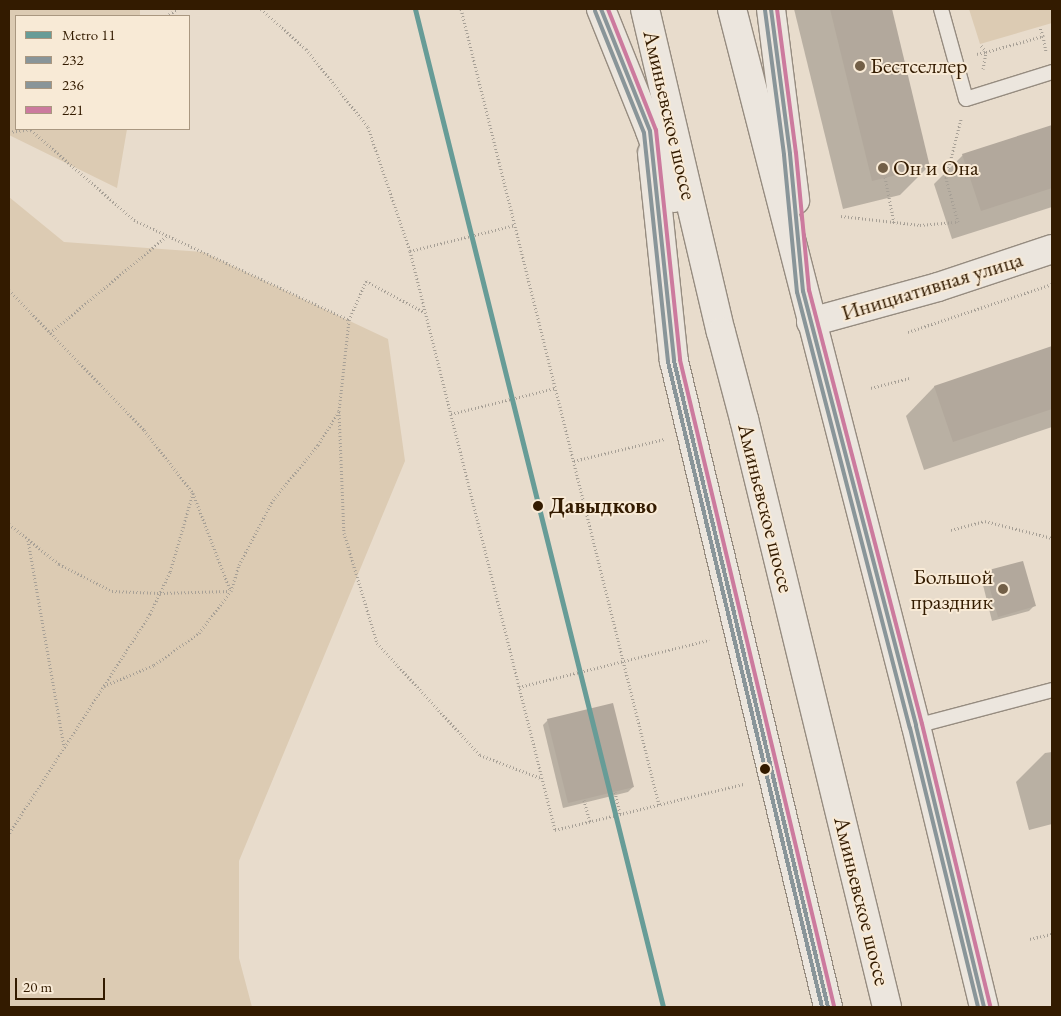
<!DOCTYPE html>
<meta charset="utf-8">
<style>
body{margin:0}
#map{position:relative;width:1061px;height:1016px;overflow:hidden;background:#e8dccc;font-family:"EB Garamond",serif}
div>[style]{position:absolute}
.green>*{inset:0;background:#dccbb3}
.shadow>*{inset:0;background:#0003}
.building>*{inset:0;background:#b2a89c}
.path>*{height:3px;margin-top:-1.5px;transform-origin:0;background:repeating-linear-gradient(90deg,#a7a096 0 1px,transparent 0 3.5px)}
.roads{filter:drop-shadow(1px 0 #968c80) drop-shadow(-1px 0 #968c80) drop-shadow(0 1px #968c80) drop-shadow(0 -1px #968c80)}
.service>*{height:14px;margin:-7px;padding:0 7px;transform-origin:7px;border-radius:7px;background:#ece6de}
.minor>*{height:28px;margin:-14px;padding:0 14px;transform-origin:14px;border-radius:14px;background:#ece6de}
.secondary>*{height:28px;margin:-14px;padding:0 14px;transform-origin:14px;border-radius:14px;background:#ece6de}
.bus-1>*{height:4px;margin:-2px;padding:0 2px;transform-origin:2px;border-radius:2px;background:#899599}
.bus-2>*{height:4px;margin:-2px;padding:0 2px;transform-origin:2px;border-radius:2px;background:#899599}
.bus-3>*{height:4px;margin:-2px;padding:0 2px;transform-origin:2px;border-radius:2px;background:#cc7a9e}
.metro-1>*{height:5px;margin:-2.5px;padding:0 2.5px;transform-origin:2.5px;border-radius:2.5px;background:#679c97}
.dots>*{width:14px;height:14px;translate:-50% -50%;box-sizing:border-box;border:2px solid #f8ead6;border-radius:50%}
span{translate:-50% -50%;white-space:nowrap;text-align:center;line-height:1.15;-webkit-text-stroke:4px #f8ead6;paint-order:stroke}
.poi-label{font-size:22px;color:#331b00}
.left{translate:0 -50%;text-align:left}
.right{translate:-100% -50%;text-align:right}
.street-label{font-size:22px;color:#331b00}
.stop-label{font-size:22px;color:#331b00;font-weight:700}
.frame{position:absolute;inset:0;border:10px solid #331b00;pointer-events:none}
.legend{position:absolute;left:15px;top:15px;width:175px;height:115px;box-sizing:border-box;background:#f8ead6;border:1px solid #a99780;margin:0;padding:6px 9px;list-style:none;font-size:15px;color:#331b00}
.legend li{display:flex;align-items:center;gap:10px;height:25px}
.legend b{width:25px;border:1px solid #a99780}
.scale{position:absolute;left:15px;top:978px;width:90px;height:22px;box-sizing:border-box;border:2px solid #331b00;border-top:0;padding-left:6px;font-size:15px;line-height:18px;white-space:nowrap;color:#331b00;-webkit-text-stroke:4px #f8ead6;paint-order:stroke}
</style>
<div id="map">
<div class="green">
<div style="clip-path:polygon(9px 9px,140px 9px,140px 16px,16px 16px,16px 129px,127px 129px,117px 188px,9px 135px)"></div>
<div style="clip-path:polygon(969px 9px,1051px 9px,1052px 23px,980px 44px)"></div>
<div style="clip-path:polygon(9px 197px,64px 242px,203px 252px,388px 339px,405px 461px,239px 861px,239px 958px,252px 1007px,9px 1007px)"></div>
</div>
<div class="shadow">
<div style="clip-path:polygon(794px 9px,890px 9px,929px 166px,900px 195px,843px 209px)"></div>
<div style="clip-path:polygon(1052px 126px,1052px 207px,952px 239px,934px 184px,963px 155px)"></div>
<div style="clip-path:polygon(1052px 347px,1052px 427px,924px 470px,906px 416px,934px 387px)"></div>
<div style="clip-path:polygon(986px 572px,1034px 606px,1029px 611px,992px 621px,981px 577px)"></div>
<div style="clip-path:polygon(548px 720px,633px 787px,628px 792px,563px 808px,543px 725px)"></div>
<div style="clip-path:polygon(1052px 752px,1052px 824px,1029px 830px,1016px 782px,1045px 753px)"></div>
</div>
<div class="building">
<div style="clip-path:polygon(830px 9px,892px 9px,930px 167px,872px 181px)"></div>
<div style="clip-path:polygon(1052px 125px,1052px 188px,981px 211px,962px 154px)"></div>
<div style="clip-path:polygon(1052px 346px,1052px 409px,953px 442px,934px 386px)"></div>
<div style="clip-path:polygon(1023px 561px,1036px 606px,998px 617px,985px 571px)"></div>
<div style="clip-path:polygon(613px 703px,634px 787px,568px 803px,547px 719px)"></div>
</div>
<div class="path">
<div style="left:261px;top:9px;width:60px;rotate:41.6deg"></div>
<div style="left:306px;top:49px;width:100px;rotate:51.5deg"></div>
<div style="left:368px;top:127px;width:131px;rotate:71.3deg"></div>
<div style="left:410px;top:251px;width:597px;rotate:75.94deg"></div>
<div style="left:555px;top:830px;width:195px;rotate:-13.7deg"></div>
<div style="left:461px;top:9px;width:820px;rotate:76.03deg"></div>
<div style="left:166px;top:16px;width:14px;rotate:-30deg"></div>
<div style="left:1043px;top:36px;width:16px;rotate:79deg"></div>
<div style="left:977px;top:54px;width:9px;rotate:-13deg"></div>
<div style="left:986px;top:52px;width:10px;rotate:-127deg"></div>
<div style="left:983px;top:69px;width:17px;rotate:-80deg"></div>
<div style="left:986px;top:52px;width:59px;rotate:-15.7deg"></div>
<div style="left:1043px;top:36px;width:9px;rotate:-108deg"></div>
<div style="left:31px;top:130px;width:137px;rotate:41.1deg"></div>
<div style="left:134px;top:220px;width:237px;rotate:24.9deg"></div>
<div style="left:9px;top:132px;width:24px;rotate:-7deg"></div>
<div style="left:885px;top:177px;width:47px;rotate:78.9deg"></div>
<div style="left:841px;top:216px;width:80px;rotate:6.5deg"></div>
<div style="left:920px;top:225px;width:38px;rotate:-5deg"></div>
<div style="left:958px;top:222px;width:46px;rotate:-105.3deg"></div>
<div style="left:946px;top:178px;width:61px;rotate:-75.7deg"></div>
<div style="left:410px;top:251px;width:108px;rotate:-13.9deg"></div>
<div style="left:9px;top:290px;width:194px;rotate:46deg"></div>
<div style="left:144px;top:430px;width:80px;rotate:52.1deg"></div>
<div style="left:193px;top:493px;width:82px;rotate:106.2deg"></div>
<div style="left:170px;top:572px;width:47px;rotate:115.5deg"></div>
<div style="left:150px;top:614px;width:261px;rotate:122.7deg"></div>
<div style="left:908px;top:332px;width:152px;rotate:-18.4deg"></div>
<div style="left:50px;top:333px;width:153px;rotate:-39.7deg"></div>
<div style="left:871px;top:388px;width:40px;rotate:-14.4deg"></div>
<div style="left:339px;top:411px;width:122px;rotate:87.7deg"></div>
<div style="left:344px;top:533px;width:115px;rotate:73.3deg"></div>
<div style="left:377px;top:643px;width:152px;rotate:47.4deg"></div>
<div style="left:480px;top:755px;width:65px;rotate:20.7deg"></div>
<div style="left:451px;top:414px;width:107px;rotate:-14deg"></div>
<div style="left:574px;top:461px;width:93px;rotate:-13.7deg"></div>
<div style="left:193px;top:493px;width:104px;rotate:69.1deg"></div>
<div style="left:9px;top:524px;width:64px;rotate:38.7deg"></div>
<div style="left:59px;top:564px;width:59px;rotate:27deg"></div>
<div style="left:112px;top:591px;width:48px;rotate:2.4deg"></div>
<div style="left:160px;top:593px;width:70px;rotate:-1.6deg"></div>
<div style="left:951px;top:530px;width:35px;rotate:-15deg"></div>
<div style="left:985px;top:521px;width:69px;rotate:14.2deg"></div>
<div style="left:28px;top:540px;width:209px;rotate:80.1deg"></div>
<div style="left:104px;top:686px;width:54px;rotate:-22.8deg"></div>
<div style="left:154px;top:665px;width:55px;rotate:-35.4deg"></div>
<div style="left:199px;top:633px;width:53px;rotate:-52.7deg"></div>
<div style="left:231px;top:591px;width:27px;rotate:-73deg"></div>
<div style="left:239px;top:565px;width:73px;rotate:-62.4deg"></div>
<div style="left:273px;top:500px;width:71px;rotate:-50.7deg"></div>
<div style="left:318px;top:445px;width:40px;rotate:-58deg"></div>
<div style="left:339px;top:411px;width:92px;rotate:-83.7deg"></div>
<div style="left:349px;top:320px;width:43px;rotate:-66.4deg"></div>
<div style="left:366px;top:281px;width:66px;rotate:28.1deg"></div>
<div style="left:519px;top:687px;width:196px;rotate:-13.9deg"></div>
<div style="left:615px;top:792px;width:23px;rotate:77deg"></div>
<div style="left:584px;top:800px;width:23px;rotate:75deg"></div>
<div style="left:1030px;top:939px;width:23px;rotate:-13deg"></div>
</div>
<div class="roads">
<div class="service">
<div style="left:941px;top:9px;width:93px;rotate:74.5deg"></div>
<div style="left:966px;top:99px;width:90px;rotate:-17.4deg"></div>
<div style="left:916px;top:726px;width:141px;rotate:-14.8deg"></div>
</div>
<div class="minor">
<div style="left:652px;top:153px;width:209px;rotate:84deg"></div>
<div style="left:674px;top:361px;width:664px;rotate:76.59deg"></div>
<div style="left:811px;top:322px;width:132px;rotate:-15.4deg"></div>
<div style="left:938px;top:287px;width:120px;rotate:-18.4deg"></div>
</div>
<div class="secondary">
<div style="left:601px;top:9px;width:131px;rotate:68.1deg"></div>
<div style="left:650px;top:131px;width:71px;rotate:70.3deg"></div>
<div style="left:645px;top:9px;width:332px;rotate:76.8deg"></div>
<div style="left:721px;top:332px;width:90px;rotate:75.2deg"></div>
<div style="left:744px;top:419px;width:605px;rotate:76.33deg"></div>
<div style="left:732px;top:9px;width:740px;rotate:75.61deg"></div>
<div style="left:916px;top:726px;width:289px;rotate:76.4deg"></div>
<div style="left:771px;top:9px;width:193px;rotate:82.8deg"></div>
</div>
</div>
<div class="bus-1">
<div style="left:601px;top:9px;width:131px;rotate:68.1deg"></div>
<div style="left:650px;top:131px;width:231px;rotate:84deg"></div>
<div style="left:674px;top:361px;width:664px;rotate:76.59deg"></div>
<div style="left:771px;top:9px;width:146px;rotate:82.5deg"></div>
<div style="left:790px;top:154px;width:138px;rotate:84.6deg"></div>
<div style="left:803px;top:291px;width:449px;rotate:75.4deg"></div>
<div style="left:916px;top:726px;width:289px;rotate:76.4deg"></div>
</div>
<div class="bus-2">
<div style="left:765px;top:10px;width:146px;rotate:82.5deg"></div>
<div style="left:784px;top:155px;width:138px;rotate:84.6deg"></div>
<div style="left:797px;top:292px;width:450px;rotate:75.5deg"></div>
<div style="left:910px;top:728px;width:287px;rotate:76.3deg"></div>
<div style="left:595px;top:11px;width:131px;rotate:68.1deg"></div>
<div style="left:644px;top:133px;width:230px;rotate:84deg"></div>
<div style="left:668px;top:362px;width:663px;rotate:76.57deg"></div>
</div>
<div class="bus-3">
<div style="left:608px;top:9px;width:130px;rotate:68.4deg"></div>
<div style="left:656px;top:130px;width:231px;rotate:84deg"></div>
<div style="left:680px;top:360px;width:664px;rotate:76.59deg"></div>
<div style="left:777px;top:9px;width:145px;rotate:82.5deg"></div>
<div style="left:796px;top:153px;width:138px;rotate:84.6deg"></div>
<div style="left:809px;top:290px;width:448px;rotate:75.4deg"></div>
<div style="left:922px;top:724px;width:290px;rotate:76.4deg"></div>
</div>
<div class="metro-1">
<div style="left:415px;top:9px;width:1028px;rotate:76.04deg"></div>
</div>
<div class="dots">
<div style="left:860px;top:66px;background:#725f47"></div>
<div style="left:883px;top:168px;background:#725f47"></div>
<div style="left:538px;top:506px;background:#331b00"></div>
<div style="left:1003px;top:589px;background:#725f47"></div>
<div style="left:765px;top:769px;background:#331b00"></div>
</div>
<div class="poi-label">
<span class="left" style="left:870px;top:66px">Бестселлер</span>
<span class="left" style="left:893px;top:168px">Он и Она</span>
<span class="right" style="left:993px;top:589px">Большой<br>праздник</span>
</div>
<div class="street-label">
<span style="left:670px;top:115px;rotate:77deg">Аминьевское шоссе</span>
<span style="left:932px;top:286px;rotate:-17deg">Инициативная улица</span>
<span style="left:766px;top:508px;rotate:76deg">Аминьевское шоссе</span>
<span style="left:862px;top:901px;rotate:76deg">Аминьевское шоссе</span>
</div>
<div class="stop-label">
<span class="left" style="left:549px;top:506px">Давыдково</span>
</div>
<div class="frame"></div>
<ul class="legend">
<li><b style="height:6px;background:#679c97"></b>Metro 11</li>
<li><b style="height:6px;background:#899599"></b>232</li>
<li><b style="height:6px;background:#899599"></b>236</li>
<li><b style="height:6px;background:#cc7a9e"></b>221</li>
</ul>
<div class="scale">20 m</div>
</div>
